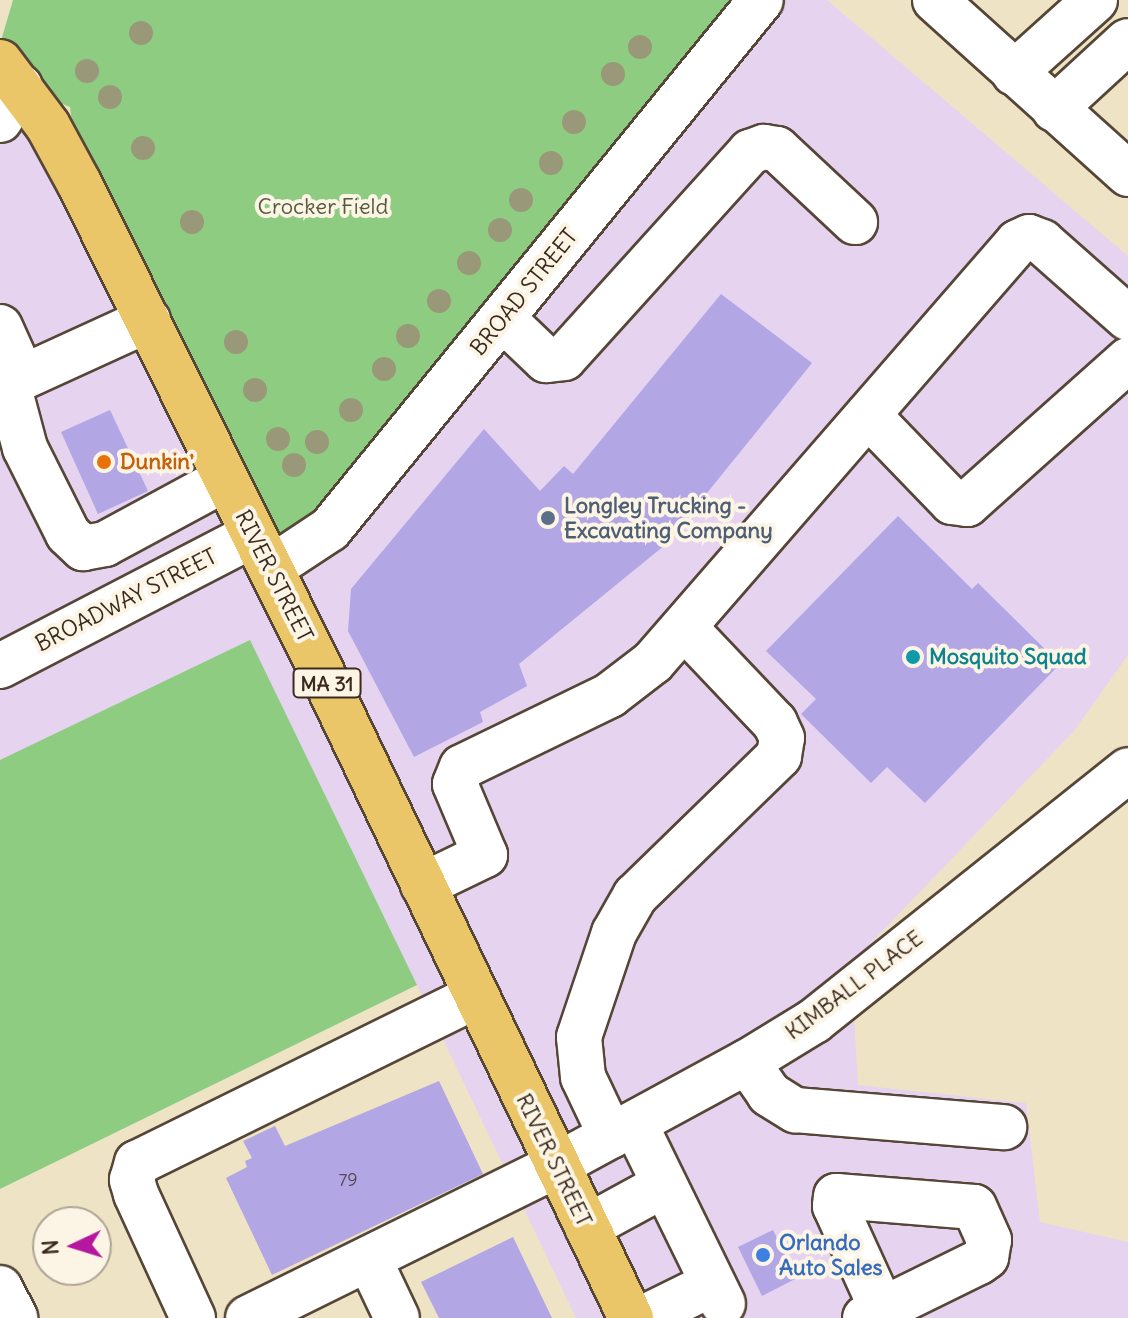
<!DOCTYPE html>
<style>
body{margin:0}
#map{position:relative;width:1128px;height:1318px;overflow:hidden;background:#eee4c5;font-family:Delius,sans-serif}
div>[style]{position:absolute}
.built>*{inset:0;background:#e6d3f0}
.green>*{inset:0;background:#8ecc82}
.building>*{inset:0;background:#b2a6e5}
.roads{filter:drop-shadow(2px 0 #564637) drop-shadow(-2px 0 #564637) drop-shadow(0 2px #564637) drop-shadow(0 -2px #564637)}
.minor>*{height:44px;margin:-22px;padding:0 22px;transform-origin:22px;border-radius:22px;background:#fff}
.highway>*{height:44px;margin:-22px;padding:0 22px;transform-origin:22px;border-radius:22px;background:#ebc669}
.trees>*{width:24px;height:24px;margin:-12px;border-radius:50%;background:#99997a}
.dots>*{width:22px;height:22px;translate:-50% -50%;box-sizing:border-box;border:4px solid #fcf5e5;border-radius:50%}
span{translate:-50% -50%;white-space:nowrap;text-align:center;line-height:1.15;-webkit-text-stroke:8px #fcf5e5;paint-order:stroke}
.number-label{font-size:18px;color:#594950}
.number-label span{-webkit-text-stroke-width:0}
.shield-label span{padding:2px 6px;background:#fcf5e5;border:2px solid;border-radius:6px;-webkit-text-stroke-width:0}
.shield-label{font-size:20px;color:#3b2a1e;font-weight:700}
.park-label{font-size:22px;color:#545b3c}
.street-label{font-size:22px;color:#3b2a1e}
.food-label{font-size:22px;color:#c56008;font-weight:700}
.left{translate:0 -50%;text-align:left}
.service-label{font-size:22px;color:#4e5e75;font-weight:700}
.culture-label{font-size:22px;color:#0d838f;font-weight:700}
.shop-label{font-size:22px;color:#366cbe;font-weight:700}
.north{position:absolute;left:32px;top:1206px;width:80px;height:80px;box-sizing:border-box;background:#fcf5e5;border:2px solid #afa495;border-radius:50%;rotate:266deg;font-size:22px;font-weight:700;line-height:32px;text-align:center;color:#3b2a1e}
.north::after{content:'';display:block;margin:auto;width:28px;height:36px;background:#b5179e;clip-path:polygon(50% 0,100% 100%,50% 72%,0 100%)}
</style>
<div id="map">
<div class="built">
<div style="clip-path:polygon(761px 0,827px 0,1128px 256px,1128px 655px,1074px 731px,851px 964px,858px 1085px,1026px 1103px,1040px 1222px,1128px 1242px,1128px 1318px,576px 1318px,417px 985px,0 1186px,0 62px,79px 183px)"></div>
</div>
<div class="green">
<div style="clip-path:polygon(13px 0,761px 0,271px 568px,80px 183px,70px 107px,20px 87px,0 44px)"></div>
<div style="clip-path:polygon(250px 640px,417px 985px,0 1189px,0 760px)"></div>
</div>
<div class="building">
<div style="clip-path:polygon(721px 294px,812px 363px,665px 545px,519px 664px,527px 686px,480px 712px,483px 722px,414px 757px,348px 631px,351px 589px,484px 429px,540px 491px,564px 466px,573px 474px)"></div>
<div style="clip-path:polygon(110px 410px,148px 491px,98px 514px,61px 432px)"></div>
<div style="clip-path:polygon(898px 516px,972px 589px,978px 583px,1060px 664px,925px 803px,887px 767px,871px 783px,801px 714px,816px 699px,766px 651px)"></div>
<div style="clip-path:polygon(439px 1081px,483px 1174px,272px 1275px,226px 1178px,247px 1167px,245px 1161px,252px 1158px,243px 1141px,275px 1126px,285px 1146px)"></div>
<div style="clip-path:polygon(773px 1230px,797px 1278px,762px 1296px,738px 1247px)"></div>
<div style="clip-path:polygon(513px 1237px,552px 1318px,439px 1318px,421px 1282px)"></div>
</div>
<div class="roads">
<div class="minor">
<div style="left:935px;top:0;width:260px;rotate:42deg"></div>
<div style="left:1014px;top:73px;width:109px;rotate:-42deg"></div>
<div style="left:1054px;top:109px;width:100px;rotate:-42.6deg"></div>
<div style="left:0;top:120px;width:39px;rotate:-59deg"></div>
<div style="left:502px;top:318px;width:61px;rotate:43.7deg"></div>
<div style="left:546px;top:360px;width:18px;rotate:-6deg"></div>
<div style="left:564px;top:358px;width:278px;rotate:-47.9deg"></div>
<div style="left:750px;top:152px;width:15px;rotate:-20deg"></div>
<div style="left:764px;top:147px;width:13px;rotate:9deg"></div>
<div style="left:777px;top:149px;width:107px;rotate:43.1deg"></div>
<div style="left:148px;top:320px;width:154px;rotate:155.4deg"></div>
<div style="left:8px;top:384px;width:66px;rotate:75.1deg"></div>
<div style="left:25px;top:448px;width:96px;rotate:63.4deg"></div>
<div style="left:68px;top:534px;width:21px;rotate:43deg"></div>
<div style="left:83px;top:548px;width:22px;rotate:-10deg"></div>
<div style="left:105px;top:544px;width:136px;rotate:-28.4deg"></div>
<div style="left:0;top:327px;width:54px;rotate:65.8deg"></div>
<div style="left:868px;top:415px;width:121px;rotate:46deg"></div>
<div style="left:952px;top:502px;width:15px;rotate:8deg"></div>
<div style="left:967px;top:504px;width:216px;rotate:-41.8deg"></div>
<div style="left:271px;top:568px;width:71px;rotate:-33.5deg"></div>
<div style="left:330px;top:529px;width:682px;rotate:-50.83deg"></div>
<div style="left:0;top:666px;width:285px;rotate:-27.4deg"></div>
<div style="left:423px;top:885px;width:69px;rotate:-25.8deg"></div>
<div style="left:485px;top:855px;width:77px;rotate:-112.9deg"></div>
<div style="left:455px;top:784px;width:18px;rotate:-68deg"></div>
<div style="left:462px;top:767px;width:165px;rotate:-25.9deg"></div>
<div style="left:610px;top:695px;width:54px;rotate:-37.5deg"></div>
<div style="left:653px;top:662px;width:556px;rotate:-49.01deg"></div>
<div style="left:1018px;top:242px;width:12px;rotate:-24deg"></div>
<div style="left:1029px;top:237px;width:14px;rotate:21deg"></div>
<div style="left:1042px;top:242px;width:115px;rotate:41.5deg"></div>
<div style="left:747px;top:1062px;width:39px;rotate:55deg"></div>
<div style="left:769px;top:1094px;width:31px;rotate:32deg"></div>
<div style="left:795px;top:1110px;width:210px;rotate:4.7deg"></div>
<div style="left:635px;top:1124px;width:200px;rotate:63.9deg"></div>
<div style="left:611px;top:1136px;width:65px;rotate:-115.4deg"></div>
<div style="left:583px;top:1077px;width:40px;rotate:-95.7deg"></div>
<div style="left:579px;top:1037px;width:110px;rotate:-71.4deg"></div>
<div style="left:614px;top:933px;width:43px;rotate:-60.4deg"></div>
<div style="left:635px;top:896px;width:201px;rotate:-44.2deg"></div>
<div style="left:779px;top:756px;width:18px;rotate:-81deg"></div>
<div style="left:782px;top:738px;width:17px;rotate:-115deg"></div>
<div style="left:775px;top:723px;width:132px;rotate:-133.5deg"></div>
<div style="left:587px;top:1227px;width:88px;rotate:-28.6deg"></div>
<div style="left:369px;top:1259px;width:65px;rotate:64.6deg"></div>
<div style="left:0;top:1288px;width:34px;rotate:63deg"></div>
<div style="left:193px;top:1318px;width:136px;rotate:-114.7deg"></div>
<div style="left:136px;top:1194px;width:15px;rotate:-106deg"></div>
<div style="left:132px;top:1180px;width:18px;rotate:-74deg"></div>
<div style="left:137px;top:1163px;width:377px;rotate:-26.2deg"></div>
<div style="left:248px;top:1318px;width:345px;rotate:-26.3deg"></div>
<div style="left:557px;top:1165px;width:216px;rotate:-28.5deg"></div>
<div style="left:747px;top:1062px;width:79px;rotate:-31.5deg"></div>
<div style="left:814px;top:1021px;width:402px;rotate:-38.6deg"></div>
<div style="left:643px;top:1318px;width:77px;rotate:-26.2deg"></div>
<div style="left:865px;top:1318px;width:127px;rotate:-26.2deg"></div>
<div style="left:979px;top:1262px;width:9px;rotate:-36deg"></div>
<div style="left:986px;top:1257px;width:17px;rotate:-80deg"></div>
<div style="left:989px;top:1240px;width:36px;rotate:-114deg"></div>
<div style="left:974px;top:1207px;width:138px;rotate:-175.4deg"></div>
<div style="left:836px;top:1196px;width:10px;rotate:96deg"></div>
<div style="left:835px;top:1206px;width:113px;rotate:65.5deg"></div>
</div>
<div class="highway">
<div style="left:0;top:62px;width:80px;rotate:53.1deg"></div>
<div style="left:48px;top:126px;width:65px;rotate:61.5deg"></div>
<div style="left:79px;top:183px;width:533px;rotate:63.58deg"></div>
<div style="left:316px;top:660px;width:730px;rotate:64.42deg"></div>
</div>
</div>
<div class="trees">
<div style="left:141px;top:33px"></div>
<div style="left:640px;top:47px"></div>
<div style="left:87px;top:71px"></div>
<div style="left:613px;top:74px"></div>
<div style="left:110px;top:97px"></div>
<div style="left:574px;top:122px"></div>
<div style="left:143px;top:148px"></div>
<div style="left:551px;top:163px"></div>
<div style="left:521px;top:200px"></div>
<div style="left:192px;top:222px"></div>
<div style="left:500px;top:230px"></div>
<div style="left:469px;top:263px"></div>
<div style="left:439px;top:301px"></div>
<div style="left:408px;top:336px"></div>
<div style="left:236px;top:342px"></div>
<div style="left:384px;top:369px"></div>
<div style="left:255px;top:390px"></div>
<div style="left:351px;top:410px"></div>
<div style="left:278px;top:439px"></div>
<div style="left:317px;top:442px"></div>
<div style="left:294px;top:465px"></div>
</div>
<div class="dots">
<div style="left:104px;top:462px;background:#e8710a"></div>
<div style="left:548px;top:518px;background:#5c6f8a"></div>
<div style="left:913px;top:657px;background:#0f9aa8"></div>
<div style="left:763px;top:1255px;background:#3f7fe0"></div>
</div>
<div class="number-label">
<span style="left:348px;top:1180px">79</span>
</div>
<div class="shield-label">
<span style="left:327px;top:683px">MA 31</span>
</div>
<div class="park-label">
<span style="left:323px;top:207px">Crocker Field</span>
</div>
<div class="street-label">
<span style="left:524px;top:292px;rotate:-51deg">BROAD STREET</span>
<span style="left:274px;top:576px;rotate:63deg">RIVER STREET</span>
<span style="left:126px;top:600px;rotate:-27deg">BROADWAY STREET</span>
<span style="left:854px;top:985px;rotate:-37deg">KIMBALL PLACE</span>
<span style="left:554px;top:1160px;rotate:64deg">RIVER STREET</span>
</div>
<div class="food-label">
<span class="left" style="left:120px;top:462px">Dunkin'</span>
</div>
<div class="service-label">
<span class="left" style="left:564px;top:518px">Longley Trucking -<br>Excavating Company</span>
</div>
<div class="culture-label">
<span class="left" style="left:929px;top:657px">Mosquito Squad</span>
</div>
<div class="shop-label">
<span class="left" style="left:779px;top:1255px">Orlando<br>Auto Sales</span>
</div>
<div class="north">N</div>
</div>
